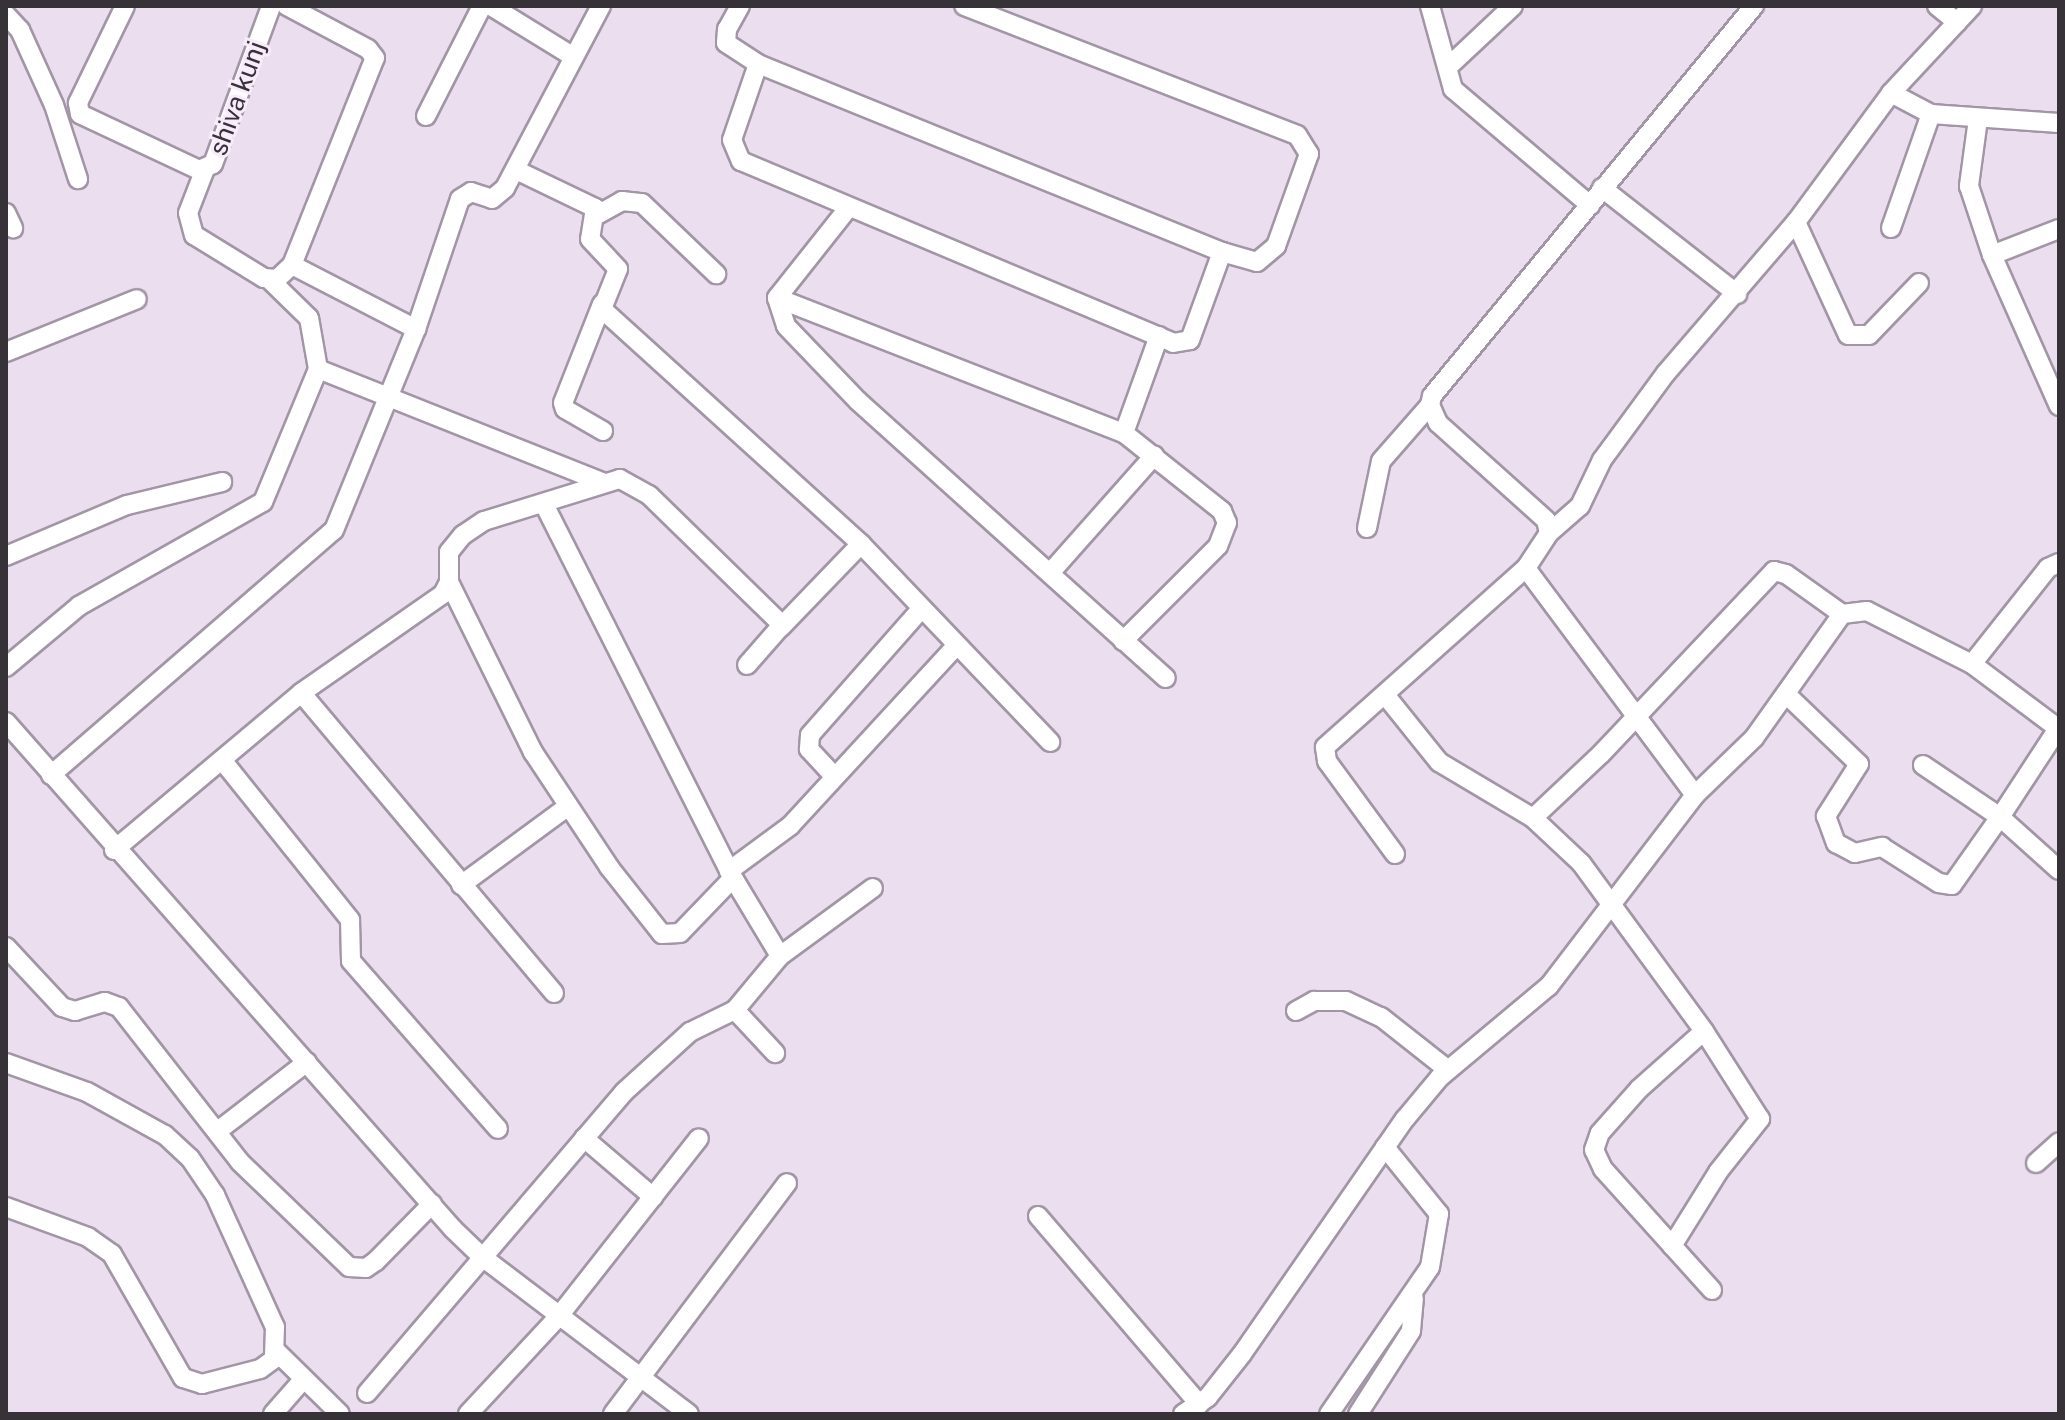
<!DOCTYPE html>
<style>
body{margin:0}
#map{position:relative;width:2065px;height:1420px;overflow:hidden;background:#ebdeef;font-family:"Public Sans",sans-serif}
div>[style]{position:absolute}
.roads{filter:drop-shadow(2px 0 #a296a6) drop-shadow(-2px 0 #a296a6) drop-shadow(0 2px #a296a6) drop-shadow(0 -2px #a296a6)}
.minor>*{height:18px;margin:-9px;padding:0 9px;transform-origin:9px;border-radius:9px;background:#fff}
span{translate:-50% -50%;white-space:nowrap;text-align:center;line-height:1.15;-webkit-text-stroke:6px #f8ecfc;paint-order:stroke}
.street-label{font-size:26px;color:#373238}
.frame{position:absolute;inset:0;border:8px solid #373238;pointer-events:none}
</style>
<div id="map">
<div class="roads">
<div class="minor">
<div style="left:125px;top:6px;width:108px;rotate:115.9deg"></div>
<div style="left:78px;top:103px;width:11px;rotate:80deg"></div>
<div style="left:80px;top:114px;width:132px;rotate:25.2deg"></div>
<div style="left:199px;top:170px;width:15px;rotate:-23deg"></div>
<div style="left:213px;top:164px;width:168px;rotate:-69.8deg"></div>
<div style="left:491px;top:6px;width:97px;rotate:31.6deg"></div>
<div style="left:740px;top:6px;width:26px;rotate:119deg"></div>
<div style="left:727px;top:29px;width:14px;rotate:94deg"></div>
<div style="left:726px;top:43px;width:38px;rotate:33deg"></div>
<div style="left:758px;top:64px;width:501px;rotate:22.06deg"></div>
<div style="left:1222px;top:252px;width:36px;rotate:16deg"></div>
<div style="left:1257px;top:262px;width:25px;rotate:-40deg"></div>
<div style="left:1276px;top:246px;width:98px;rotate:-70.3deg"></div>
<div style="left:1309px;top:154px;width:22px;rotate:-122deg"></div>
<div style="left:1297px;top:135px;width:357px;rotate:-158.8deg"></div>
<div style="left:1430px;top:6px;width:86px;rotate:74.5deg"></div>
<div style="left:1453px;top:89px;width:180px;rotate:40.3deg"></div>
<div style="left:1937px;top:6px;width:26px;rotate:39deg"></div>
<div style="left:6px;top:15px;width:21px;rotate:47deg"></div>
<div style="left:20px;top:30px;width:82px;rotate:65.6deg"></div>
<div style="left:54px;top:105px;width:78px;rotate:72deg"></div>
<div style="left:758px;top:64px;width:80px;rotate:108.9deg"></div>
<div style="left:732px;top:140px;width:23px;rotate:67deg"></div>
<div style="left:741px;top:161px;width:469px;rotate:22.8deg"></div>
<div style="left:1173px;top:343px;width:17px;rotate:-10deg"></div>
<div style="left:1190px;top:340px;width:94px;rotate:-70deg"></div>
<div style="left:1448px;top:67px;width:89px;rotate:-43.2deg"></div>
<div style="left:1891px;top:93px;width:45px;rotate:27.7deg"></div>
<div style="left:1931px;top:114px;width:128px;rotate:4deg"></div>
<div style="left:426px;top:116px;width:123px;rotate:-63deg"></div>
<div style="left:1978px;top:119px;width:68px;rotate:97.7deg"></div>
<div style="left:1969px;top:186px;width:73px;rotate:71.6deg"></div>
<div style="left:1992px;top:255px;width:165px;rotate:66.1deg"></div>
<div style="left:205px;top:169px;width:47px;rotate:111.1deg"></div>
<div style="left:188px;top:213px;width:23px;rotate:75deg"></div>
<div style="left:194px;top:235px;width:82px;rotate:31.6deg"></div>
<div style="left:264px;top:278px;width:13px;rotate:4deg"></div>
<div style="left:277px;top:279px;width:21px;rotate:-43deg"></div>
<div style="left:292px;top:265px;width:223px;rotate:-68.2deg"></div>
<div style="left:375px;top:58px;width:11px;rotate:-128deg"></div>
<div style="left:368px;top:49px;width:92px;rotate:-152deg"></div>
<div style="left:516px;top:170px;width:88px;rotate:25.7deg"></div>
<div style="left:595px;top:208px;width:31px;rotate:99deg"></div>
<div style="left:590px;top:239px;width:41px;rotate:47deg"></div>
<div style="left:618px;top:269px;width:43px;rotate:111.8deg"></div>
<div style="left:602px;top:309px;width:350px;rotate:42.2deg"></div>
<div style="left:861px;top:544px;width:115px;rotate:133.9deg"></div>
<div style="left:1602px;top:188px;width:172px;rotate:38.1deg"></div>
<div style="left:849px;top:207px;width:116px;rotate:128.4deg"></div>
<div style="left:777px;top:298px;width:372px;rotate:21.3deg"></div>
<div style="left:1124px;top:433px;width:103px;rotate:-70.2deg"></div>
<div style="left:6px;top:213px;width:17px;rotate:65deg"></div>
<div style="left:597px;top:215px;width:29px;rotate:-29deg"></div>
<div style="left:622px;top:201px;width:20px;rotate:6deg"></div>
<div style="left:642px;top:203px;width:103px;rotate:43.8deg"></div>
<div style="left:1796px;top:222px;width:124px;rotate:65.3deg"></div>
<div style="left:1848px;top:335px;width:21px"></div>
<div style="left:1869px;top:335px;width:72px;rotate:-46.1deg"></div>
<div style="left:1891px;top:228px;width:121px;rotate:-70.7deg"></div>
<div style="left:1992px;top:255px;width:72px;rotate:-21.2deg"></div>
<div style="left:292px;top:265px;width:140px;rotate:27.3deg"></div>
<div style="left:270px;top:280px;width:54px;rotate:44.3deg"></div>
<div style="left:309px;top:318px;width:52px;rotate:80deg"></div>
<div style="left:777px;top:298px;width:29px;rotate:72deg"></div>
<div style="left:786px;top:326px;width:104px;rotate:46.2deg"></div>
<div style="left:858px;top:401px;width:414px;rotate:42deg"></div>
<div style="left:602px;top:304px;width:106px;rotate:111.5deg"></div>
<div style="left:563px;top:403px;width:6px;rotate:72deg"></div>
<div style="left:565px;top:409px;width:44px;rotate:30.1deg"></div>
<div style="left:6px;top:352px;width:141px;rotate:-22deg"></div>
<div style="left:544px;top:504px;width:411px;rotate:63.2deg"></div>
<div style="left:729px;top:871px;width:76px;rotate:-36.4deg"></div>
<div style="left:790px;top:826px;width:245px;rotate:-47.3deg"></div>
<div style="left:1367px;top:528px;width:68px;rotate:-78.2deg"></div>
<div style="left:1381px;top:461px;width:74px;rotate:-48.8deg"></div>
<div style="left:1549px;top:533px;width:41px;rotate:-41.1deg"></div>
<div style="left:1580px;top:506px;width:51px;rotate:-64.4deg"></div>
<div style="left:1602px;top:460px;width:108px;rotate:-53.7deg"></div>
<div style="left:1666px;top:373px;width:199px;rotate:-49.3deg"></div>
<div style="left:1796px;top:222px;width:160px;rotate:-53.6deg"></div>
<div style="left:1891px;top:93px;width:119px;rotate:-47deg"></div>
<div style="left:861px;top:544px;width:274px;rotate:46.3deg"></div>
<div style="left:6px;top:556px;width:131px;rotate:-22.9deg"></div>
<div style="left:127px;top:505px;width:98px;rotate:-13.6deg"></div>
<div style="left:2059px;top:563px;width:12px;rotate:156deg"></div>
<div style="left:2048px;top:568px;width:122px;rotate:128.4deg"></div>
<div style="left:1972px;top:664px;width:109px;rotate:36.8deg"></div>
<div style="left:1050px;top:573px;width:157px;rotate:-48.4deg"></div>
<div style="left:449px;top:582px;width:190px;rotate:63.7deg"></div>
<div style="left:533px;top:752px;width:138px;rotate:56.5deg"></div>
<div style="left:609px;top:867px;width:85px;rotate:51.7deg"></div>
<div style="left:662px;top:934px;width:18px;rotate:-3deg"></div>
<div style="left:680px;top:933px;width:76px;rotate:-46.1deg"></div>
<div style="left:1123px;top:641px;width:134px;rotate:-45deg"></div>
<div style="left:1218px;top:546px;width:25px;rotate:-69deg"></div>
<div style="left:1227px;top:523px;width:13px;rotate:-113deg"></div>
<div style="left:1222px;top:511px;width:125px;rotate:-141.5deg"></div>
<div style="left:6px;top:667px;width:95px;rotate:-39.9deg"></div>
<div style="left:79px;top:606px;width:211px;rotate:-29.5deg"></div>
<div style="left:263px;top:502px;width:144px;rotate:-67.5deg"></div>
<div style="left:318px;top:369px;width:308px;rotate:21.7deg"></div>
<div style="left:1786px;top:694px;width:101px;rotate:43.8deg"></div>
<div style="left:1859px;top:764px;width:62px;rotate:122.4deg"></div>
<div style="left:1826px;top:816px;width:29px;rotate:70deg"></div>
<div style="left:1836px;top:843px;width:21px;rotate:28deg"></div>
<div style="left:1855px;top:853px;width:28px;rotate:-13deg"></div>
<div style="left:1882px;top:847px;width:67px;rotate:32.3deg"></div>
<div style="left:1939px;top:883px;width:13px;rotate:9deg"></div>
<div style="left:1952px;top:885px;width:83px;rotate:-54.8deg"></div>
<div style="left:2000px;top:817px;width:93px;rotate:-146deg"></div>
<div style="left:1386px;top:696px;width:85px;rotate:51.2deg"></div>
<div style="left:1439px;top:762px;width:109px;rotate:30.8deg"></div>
<div style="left:6px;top:722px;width:676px;rotate:48.6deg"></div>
<div style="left:453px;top:1229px;width:39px;rotate:44deg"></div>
<div style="left:481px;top:1256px;width:261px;rotate:37.2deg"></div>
<div style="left:2059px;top:727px;width:108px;rotate:123.2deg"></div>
<div style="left:2000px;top:817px;width:79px;rotate:41.9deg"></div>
<div style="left:222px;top:760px;width:205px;rotate:51.3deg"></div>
<div style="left:350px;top:920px;width:41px;rotate:88.6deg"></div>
<div style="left:351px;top:961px;width:223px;rotate:48.8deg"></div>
<div style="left:51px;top:775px;width:374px;rotate:-40.9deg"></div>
<div style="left:334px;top:530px;width:217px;rotate:-67.8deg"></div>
<div style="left:416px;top:329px;width:137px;rotate:-71.3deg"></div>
<div style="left:460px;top:199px;width:13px;rotate:-32deg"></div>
<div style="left:471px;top:192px;width:22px;rotate:18deg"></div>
<div style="left:492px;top:199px;width:17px;rotate:-40deg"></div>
<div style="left:505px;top:188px;width:206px;rotate:-62.2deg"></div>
<div style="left:834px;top:776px;width:37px;rotate:-133deg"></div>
<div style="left:809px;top:749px;width:14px;rotate:-86deg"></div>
<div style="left:810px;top:735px;width:169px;rotate:-48.6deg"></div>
<div style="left:1695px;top:795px;width:283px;rotate:-126.7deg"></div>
<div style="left:1526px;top:568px;width:42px;rotate:-56.7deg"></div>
<div style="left:1549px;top:533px;width:13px;rotate:-103deg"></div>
<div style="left:1546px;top:520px;width:145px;rotate:-138.1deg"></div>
<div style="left:1438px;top:423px;width:20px;rotate:-114deg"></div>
<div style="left:1430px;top:405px;width:9px;rotate:-77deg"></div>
<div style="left:1432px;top:396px;width:506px;rotate:-50.46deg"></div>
<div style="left:114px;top:850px;width:244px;rotate:-40deg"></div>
<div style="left:1395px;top:854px;width:115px;rotate:-126.2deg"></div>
<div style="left:1327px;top:761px;width:14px;rotate:-98deg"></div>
<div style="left:1325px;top:747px;width:269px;rotate:-41.7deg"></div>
<div style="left:729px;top:871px;width:99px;rotate:59deg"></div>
<div style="left:780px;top:956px;width:70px;rotate:129.8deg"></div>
<div style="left:735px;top:1010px;width:59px;rotate:47.1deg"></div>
<div style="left:461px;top:885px;width:132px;rotate:-36.3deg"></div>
<div style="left:6px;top:947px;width:82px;rotate:47deg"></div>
<div style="left:62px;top:1007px;width:14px;rotate:17deg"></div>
<div style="left:75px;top:1011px;width:31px;rotate:-17deg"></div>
<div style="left:105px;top:1002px;width:15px;rotate:20deg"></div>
<div style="left:119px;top:1007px;width:197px;rotate:52deg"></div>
<div style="left:240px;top:1162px;width:151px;rotate:43.9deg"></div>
<div style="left:349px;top:1267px;width:17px;rotate:3deg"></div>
<div style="left:366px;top:1268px;width:12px;rotate:-35deg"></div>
<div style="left:376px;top:1261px;width:80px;rotate:-45.5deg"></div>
<div style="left:780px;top:956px;width:115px;rotate:-36.2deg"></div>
<div style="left:554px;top:993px;width:392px;rotate:-130.1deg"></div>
<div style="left:301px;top:693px;width:173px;rotate:-34.9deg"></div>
<div style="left:443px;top:594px;width:13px;rotate:-63deg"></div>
<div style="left:449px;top:582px;width:30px;rotate:-90deg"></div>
<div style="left:449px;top:552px;width:22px;rotate:-51deg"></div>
<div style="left:463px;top:535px;width:25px;rotate:-34deg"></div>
<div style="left:484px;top:521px;width:142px;rotate:-17.2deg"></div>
<div style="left:620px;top:479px;width:33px;rotate:29deg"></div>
<div style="left:649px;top:495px;width:186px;rotate:44.3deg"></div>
<div style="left:782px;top:625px;width:53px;rotate:131.2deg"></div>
<div style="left:1296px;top:1011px;width:21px;rotate:-29deg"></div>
<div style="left:1314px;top:1001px;width:32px"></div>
<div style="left:1346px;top:1001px;width:38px;rotate:25deg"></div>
<div style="left:1381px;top:1017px;width:85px;rotate:38.3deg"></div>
<div style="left:6px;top:1063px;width:86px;rotate:19.7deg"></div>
<div style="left:87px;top:1092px;width:89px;rotate:28.9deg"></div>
<div style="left:165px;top:1135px;width:34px;rotate:43deg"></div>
<div style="left:190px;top:1158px;width:45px;rotate:56deg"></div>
<div style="left:215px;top:1195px;width:145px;rotate:65.6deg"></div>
<div style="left:275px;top:1327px;width:32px;rotate:92deg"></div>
<div style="left:274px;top:1359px;width:17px;rotate:144deg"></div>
<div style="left:260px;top:1369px;width:60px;rotate:165.5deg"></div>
<div style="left:202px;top:1384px;width:20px;rotate:-162deg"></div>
<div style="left:183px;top:1378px;width:143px;rotate:-119.8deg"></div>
<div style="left:112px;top:1254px;width:29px;rotate:-145deg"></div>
<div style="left:88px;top:1237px;width:87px;rotate:-159.9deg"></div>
<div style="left:219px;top:1130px;width:111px;rotate:-37.7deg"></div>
<div style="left:584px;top:1138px;width:91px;rotate:40.5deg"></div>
<div style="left:2036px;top:1163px;width:31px;rotate:-42deg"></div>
<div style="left:1038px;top:1216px;width:248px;rotate:49.4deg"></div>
<div style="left:1672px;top:1246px;width:87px;rotate:-58.1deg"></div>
<div style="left:1718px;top:1172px;width:68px;rotate:-51.6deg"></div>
<div style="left:1760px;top:1119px;width:104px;rotate:-122.5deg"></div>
<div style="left:1712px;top:1290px;width:163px;rotate:-132deg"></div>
<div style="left:1603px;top:1169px;width:21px;rotate:-115deg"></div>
<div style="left:1594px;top:1150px;width:18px;rotate:-71deg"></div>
<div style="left:1600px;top:1133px;width:59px;rotate:-48.4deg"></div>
<div style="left:1639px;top:1089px;width:87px;rotate:-41.7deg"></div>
<div style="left:1704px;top:1031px;width:208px;rotate:-126.2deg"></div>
<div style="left:1581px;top:863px;width:66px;rotate:-136.8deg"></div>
<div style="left:1533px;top:818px;width:93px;rotate:-43.3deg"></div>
<div style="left:1601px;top:754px;width:252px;rotate:-46.6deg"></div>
<div style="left:1774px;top:571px;width:12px;rotate:14deg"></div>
<div style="left:1786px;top:574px;width:69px;rotate:35.5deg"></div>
<div style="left:277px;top:1352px;width:88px;rotate:44.5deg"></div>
<div style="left:367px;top:1393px;width:396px;rotate:-49.5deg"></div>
<div style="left:624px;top:1092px;width:89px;rotate:-42.3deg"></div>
<div style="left:690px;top:1032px;width:50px;rotate:-26.1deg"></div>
<div style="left:273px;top:1414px;width:43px;rotate:-48.8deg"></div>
<div style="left:468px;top:1414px;width:134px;rotate:-47.1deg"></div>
<div style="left:559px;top:1316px;width:226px;rotate:-51.8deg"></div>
<div style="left:613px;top:1414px;width:289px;rotate:-53deg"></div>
<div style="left:1183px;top:1414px;width:30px;rotate:-34deg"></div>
<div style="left:1208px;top:1397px;width:55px;rotate:-51.7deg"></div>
<div style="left:1242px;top:1354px;width:286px;rotate:-55.3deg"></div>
<div style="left:1405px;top:1119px;width:55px;rotate:-50.2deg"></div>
<div style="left:1440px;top:1077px;width:142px;rotate:-39.9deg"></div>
<div style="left:1549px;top:986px;width:240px;rotate:-52.6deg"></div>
<div style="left:1695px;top:795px;width:82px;rotate:-44deg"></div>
<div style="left:1754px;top:738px;width:152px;rotate:-54.6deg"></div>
<div style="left:1842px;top:614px;width:25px;rotate:-7deg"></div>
<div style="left:1867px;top:611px;width:118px;rotate:26.8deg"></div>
<div style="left:1329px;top:1414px;width:178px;rotate:-55.5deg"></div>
<div style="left:1430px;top:1267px;width:54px;rotate:-80.4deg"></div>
<div style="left:1439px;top:1214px;width:86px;rotate:-128.9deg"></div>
<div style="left:1358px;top:1414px;width:98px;rotate:-57.4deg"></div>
<div style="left:1411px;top:1331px;width:33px;rotate:-85deg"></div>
</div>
</div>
<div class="street-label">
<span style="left:237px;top:98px;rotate:-70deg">shiva kunj</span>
</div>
<div class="frame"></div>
</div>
